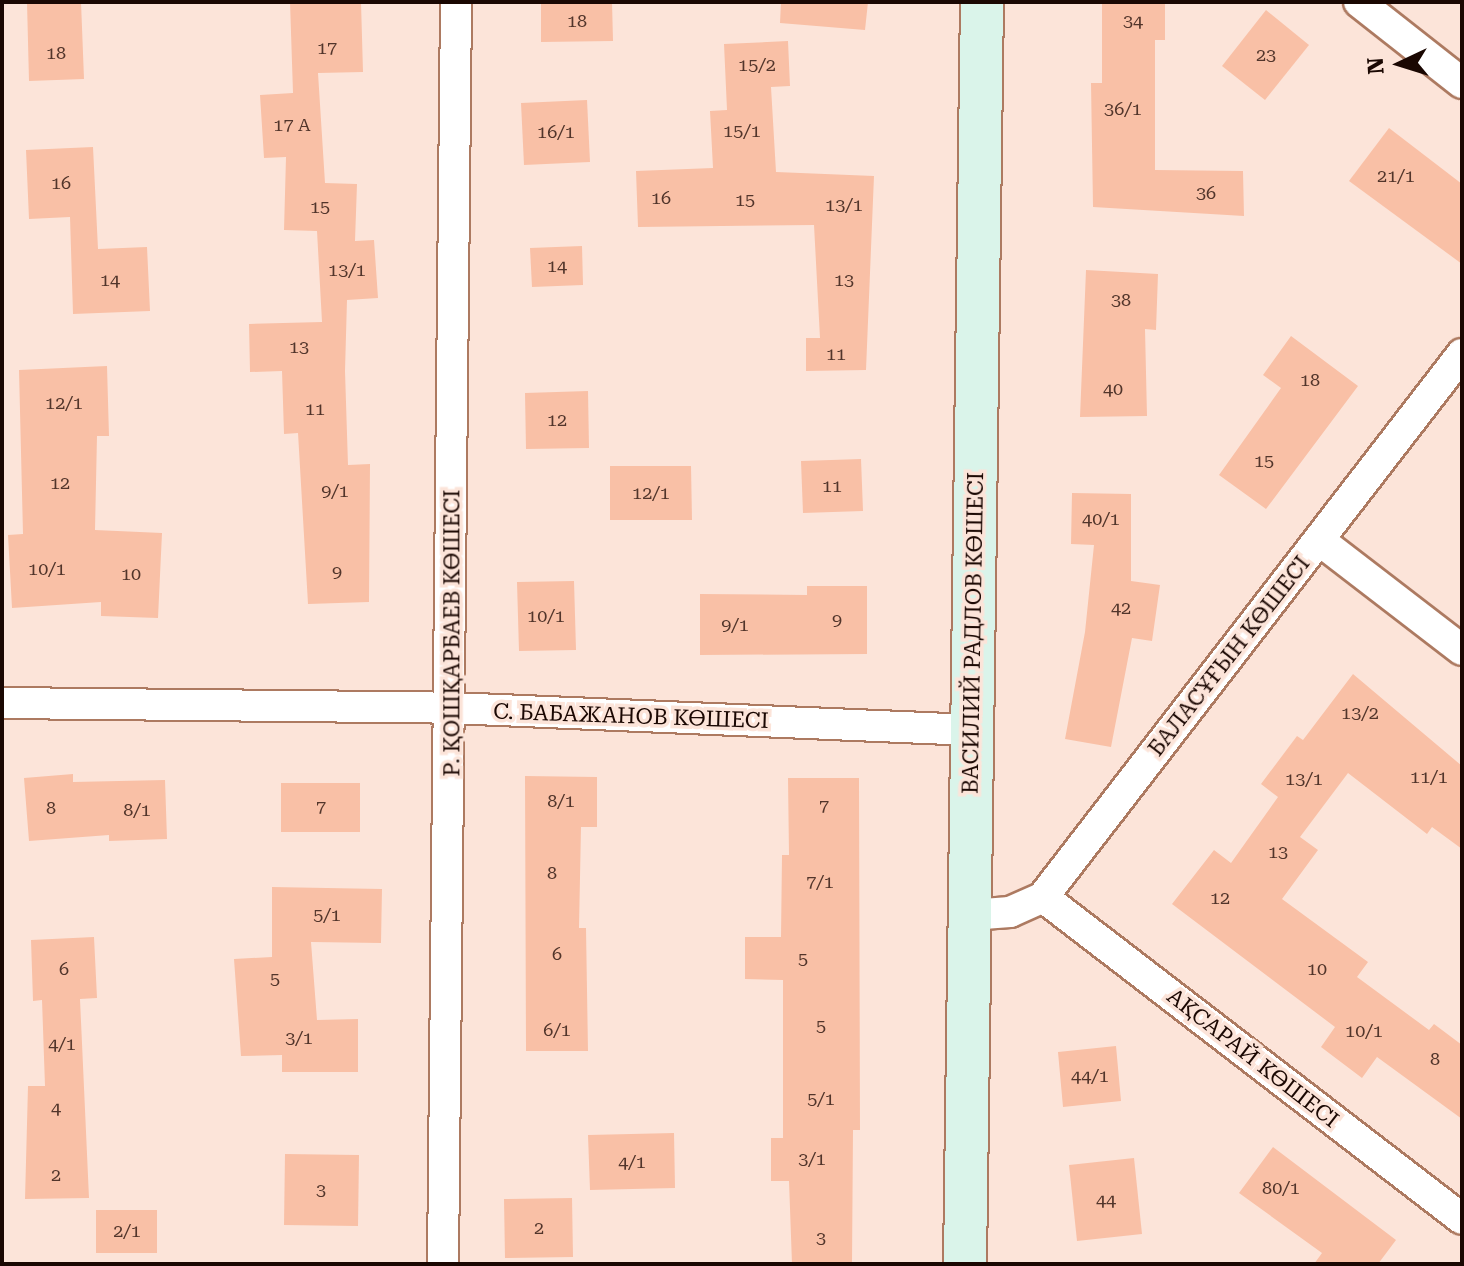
<!DOCTYPE html>
<meta charset="utf-8">
<style>
body{margin:0}
#map{position:relative;width:1464px;height:1266px;overflow:hidden;background:#fce4d9;font-family:"Roboto Serif",serif}
div>[style]{position:absolute}
.building>*{inset:0;background:#f9c0a6}
.roads{filter:drop-shadow(2px 0 #ad7a61) drop-shadow(-2px 0 #ad7a61) drop-shadow(0 2px #ad7a61) drop-shadow(0 -2px #ad7a61)}
.street>*{height:30px;margin:-15px;padding:0 15px;transform-origin:15px;border-radius:15px;background:#fff}
.secondary>*{height:42px;margin:-21px;padding:0 21px;transform-origin:21px;border-radius:21px;background:#daf4ea}
span{translate:-50% -50%;white-space:nowrap;text-align:center;line-height:1.15;-webkit-text-stroke:7px #fce4d9;paint-order:stroke}
.number-label{font-size:18px;color:#52352b}
.number-label span{-webkit-text-stroke-width:0}
.street-label{font-size:22px;color:#1a0702}
.frame{position:absolute;inset:0;border:4px solid #1a0702;pointer-events:none}
.north{position:absolute;left:1360px;top:24px;width:80px;height:80px;-webkit-text-stroke:6px #fce4d9;paint-order:stroke;rotate:266deg;font-size:22px;font-weight:700;line-height:32px;text-align:center;color:#1a0702}
.north::after{content:'';display:block;margin:auto;width:28px;height:36px;background:#1a0702;clip-path:polygon(50% 0,100% 100%,50% 72%,0 100%)}
</style>
<div id="map">
<div class="building">
<div style="clip-path:polygon(27px 2px,81px 2px,84px 79px,29px 81px)"></div>
<div style="clip-path:polygon(290px 2px,361px 2px,363px 72px,318px 73px,325px 183px,357px 184px,355px 241px,374px 240px,378px 298px,347px 300px,345px 371px,348px 465px,370px 464px,369px 602px,308px 604px,298px 433px,284px 434px,282px 371px,250px 372px,249px 324px,322px 322px,317px 231px,284px 230px,286px 157px,264px 158px,260px 95px,293px 93px)"></div>
<div style="clip-path:polygon(541px 2px,612px 2px,613px 41px,541px 42px)"></div>
<div style="clip-path:polygon(781px 2px,868px 2px,865px 30px,780px 23px)"></div>
<div style="clip-path:polygon(1102px 2px,1165px 2px,1165px 40px,1155px 40px,1155px 170px,1243px 171px,1244px 216px,1093px 207px,1091px 83px,1102px 83px)"></div>
<div style="clip-path:polygon(1266px 10px,1309px 45px,1265px 100px,1222px 66px)"></div>
<div style="clip-path:polygon(788px 41px,790px 86px,771px 87px,776px 172px,874px 176px,866px 370px,806px 371px,806px 338px,820px 338px,814px 225px,638px 227px,636px 171px,713px 168px,710px 111px,727px 110px,724px 44px)"></div>
<div style="clip-path:polygon(587px 100px,590px 162px,524px 165px,521px 103px)"></div>
<div style="clip-path:polygon(1389px 128px,1462px 184px,1462px 264px,1349px 181px)"></div>
<div style="clip-path:polygon(93px 147px,98px 249px,147px 247px,150px 311px,73px 314px,70px 217px,29px 219px,26px 150px)"></div>
<div style="clip-path:polygon(582px 246px,583px 285px,532px 287px,530px 248px)"></div>
<div style="clip-path:polygon(1086px 270px,1158px 274px,1156px 330px,1145px 329px,1147px 416px,1080px 417px)"></div>
<div style="clip-path:polygon(1291px 336px,1358px 386px,1266px 509px,1219px 475px,1281px 388px,1263px 375px)"></div>
<div style="clip-path:polygon(107px 366px,109px 436px,97px 436px,95px 530px,162px 533px,158px 618px,101px 616px,101px 602px,12px 608px,8px 535px,23px 534px,19px 370px)"></div>
<div style="clip-path:polygon(588px 391px,589px 448px,526px 449px,525px 393px)"></div>
<div style="clip-path:polygon(861px 459px,863px 511px,803px 513px,801px 461px)"></div>
<div style="clip-path:polygon(610px 466px,691px 466px,692px 520px,610px 520px)"></div>
<div style="clip-path:polygon(1072px 493px,1131px 494px,1131px 581px,1160px 585px,1152px 641px,1132px 638px,1111px 747px,1065px 739px,1085px 632px,1094px 545px,1071px 544px)"></div>
<div style="clip-path:polygon(574px 581px,576px 650px,519px 651px,517px 582px)"></div>
<div style="clip-path:polygon(807px 586px,867px 586px,867px 654px,700px 655px,700px 594px,807px 595px)"></div>
<div style="clip-path:polygon(1353px 674px,1462px 766px,1462px 849px,1432px 827px,1427px 834px,1348px 773px,1300px 837px,1318px 850px,1282px 899px,1368px 962px,1357px 977px,1429px 1030px,1434px 1024px,1462px 1045px,1462px 1119px,1377px 1057px,1362px 1078px,1321px 1047px,1335px 1027px,1172px 904px,1214px 850px,1231px 863px,1278px 797px,1261px 784px,1297px 736px,1303px 740px)"></div>
<div style="clip-path:polygon(73px 774px,73px 782px,165px 780px,167px 839px,109px 841px,109px 835px,29px 841px,24px 778px)"></div>
<div style="clip-path:polygon(525px 776px,597px 777px,597px 827px,581px 827px,579px 928px,586px 928px,588px 1051px,526px 1051px)"></div>
<div style="clip-path:polygon(788px 778px,859px 778px,860px 1130px,853px 1130px,852px 1264px,792px 1264px,789px 1181px,771px 1181px,771px 1138px,783px 1138px,783px 980px,745px 979px,745px 937px,781px 937px,782px 855px,789px 855px)"></div>
<div style="clip-path:polygon(281px 783px,360px 783px,360px 832px,281px 832px)"></div>
<div style="clip-path:polygon(272px 887px,382px 889px,381px 943px,311px 942px,317px 1020px,358px 1019px,358px 1072px,282px 1072px,282px 1055px,241px 1056px,234px 959px,272px 957px)"></div>
<div style="clip-path:polygon(94px 937px,97px 998px,80px 999px,89px 1198px,25px 1199px,28px 1086px,45px 1086px,42px 1000px,33px 1001px,31px 940px)"></div>
<div style="clip-path:polygon(1116px 1046px,1121px 1101px,1063px 1107px,1058px 1052px)"></div>
<div style="clip-path:polygon(674px 1133px,675px 1188px,590px 1190px,588px 1135px)"></div>
<div style="clip-path:polygon(1273px 1147px,1396px 1240px,1378px 1264px,1314px 1264px,1322px 1253px,1239px 1193px)"></div>
<div style="clip-path:polygon(285px 1154px,359px 1155px,358px 1226px,284px 1225px)"></div>
<div style="clip-path:polygon(1134px 1158px,1142px 1234px,1077px 1241px,1069px 1165px)"></div>
<div style="clip-path:polygon(572px 1198px,573px 1257px,505px 1258px,504px 1199px)"></div>
<div style="clip-path:polygon(96px 1210px,157px 1210px,157px 1253px,96px 1253px)"></div>
</div>
<div class="roads">
<div class="street">
<div style="left:1359px;top:2px;width:131px;rotate:38.2deg"></div>
<div style="left:1319px;top:540px;width:180px;rotate:37.6deg"></div>
<div style="left:2px;top:703px;width:450px;rotate:0.6deg"></div>
<div style="left:452px;top:708px;width:520px;rotate:2.42deg"></div>
<div style="left:1043px;top:897px;width:528px;rotate:37.54deg"></div>
<div style="left:970px;top:915px;width:40px;rotate:-4.3deg"></div>
<div style="left:1010px;top:912px;width:36px;rotate:-24deg"></div>
<div style="left:1043px;top:897px;width:686px;rotate:-52.34deg"></div>
<div style="left:443px;top:1264px;width:1262px;rotate:-89.41deg"></div>
</div>
<div class="secondary">
<div style="left:965px;top:1264px;width:1262px;rotate:-89.23deg"></div>
</div>
</div>
<div class="number-label">
<span style="left:577px;top:21px">18</span>
<span style="left:1133px;top:21px">34</span>
<span style="left:327px;top:48px">17</span>
<span style="left:56px;top:53px">18</span>
<span style="left:1266px;top:55px">23</span>
<span style="left:757px;top:65px">15/2</span>
<span style="left:1123px;top:109px">36/1</span>
<span style="left:292px;top:125px">17 А</span>
<span style="left:742px;top:131px">15/1</span>
<span style="left:556px;top:132px">16/1</span>
<span style="left:1396px;top:176px">21/1</span>
<span style="left:61px;top:183px">16</span>
<span style="left:1206px;top:193px">36</span>
<span style="left:661px;top:198px">16</span>
<span style="left:745px;top:200px">15</span>
<span style="left:844px;top:205px">13/1</span>
<span style="left:320px;top:207px">15</span>
<span style="left:557px;top:266px">14</span>
<span style="left:347px;top:270px">13/1</span>
<span style="left:110px;top:280px">14</span>
<span style="left:844px;top:280px">13</span>
<span style="left:1121px;top:300px">38</span>
<span style="left:299px;top:347px">13</span>
<span style="left:836px;top:354px">11</span>
<span style="left:1310px;top:380px">18</span>
<span style="left:1113px;top:389px">40</span>
<span style="left:64px;top:403px">12/1</span>
<span style="left:315px;top:409px">11</span>
<span style="left:557px;top:420px">12</span>
<span style="left:1264px;top:461px">15</span>
<span style="left:60px;top:483px">12</span>
<span style="left:832px;top:486px">11</span>
<span style="left:335px;top:491px">9/1</span>
<span style="left:651px;top:493px">12/1</span>
<span style="left:1101px;top:519px">40/1</span>
<span style="left:47px;top:569px">10/1</span>
<span style="left:337px;top:572px">9</span>
<span style="left:131px;top:574px">10</span>
<span style="left:1121px;top:608px">42</span>
<span style="left:546px;top:616px">10/1</span>
<span style="left:837px;top:620px">9</span>
<span style="left:735px;top:625px">9/1</span>
<span style="left:1360px;top:713px">13/2</span>
<span style="left:1429px;top:777px">11/1</span>
<span style="left:1304px;top:779px">13/1</span>
<span style="left:561px;top:801px">8/1</span>
<span style="left:824px;top:806px">7</span>
<span style="left:321px;top:807px">7</span>
<span style="left:51px;top:808px">8</span>
<span style="left:137px;top:810px">8/1</span>
<span style="left:1278px;top:852px">13</span>
<span style="left:552px;top:873px">8</span>
<span style="left:820px;top:882px">7/1</span>
<span style="left:1220px;top:898px">12</span>
<span style="left:327px;top:915px">5/1</span>
<span style="left:557px;top:954px">6</span>
<span style="left:803px;top:959px">5</span>
<span style="left:64px;top:969px">6</span>
<span style="left:1317px;top:969px">10</span>
<span style="left:275px;top:979px">5</span>
<span style="left:821px;top:1026px">5</span>
<span style="left:557px;top:1030px">6/1</span>
<span style="left:1364px;top:1031px">10/1</span>
<span style="left:299px;top:1038px">3/1</span>
<span style="left:62px;top:1044px">4/1</span>
<span style="left:1435px;top:1059px">8</span>
<span style="left:1090px;top:1076px">44/1</span>
<span style="left:821px;top:1099px">5/1</span>
<span style="left:56px;top:1108px">4</span>
<span style="left:812px;top:1159px">3/1</span>
<span style="left:632px;top:1162px">4/1</span>
<span style="left:56px;top:1175px">2</span>
<span style="left:1281px;top:1188px">80/1</span>
<span style="left:321px;top:1190px">3</span>
<span style="left:1106px;top:1200px">44</span>
<span style="left:539px;top:1228px">2</span>
<span style="left:127px;top:1231px">2/1</span>
<span style="left:821px;top:1238px">3</span>
</div>
<div class="street-label">
<span style="left:452px;top:633px;rotate:-90deg">Р. ҚОШҚАРБАЕВ КӨШЕСІ</span>
<span style="left:973px;top:633px;rotate:-89deg">ВАСИЛИЙ РАДЛОВ КӨШЕСІ</span>
<span style="left:1229px;top:656px;rotate:-52deg">БАЛАСҰҒЫН КӨШЕСІ</span>
<span style="left:631px;top:716px;rotate:2deg">С. БАБАЖАНОВ КӨШЕСІ</span>
<span style="left:1253px;top:1058px;rotate:38deg">АҚСАРАЙ КӨШЕСІ</span>
</div>
<div class="frame"></div>
<div class="north">N</div>
</div>
